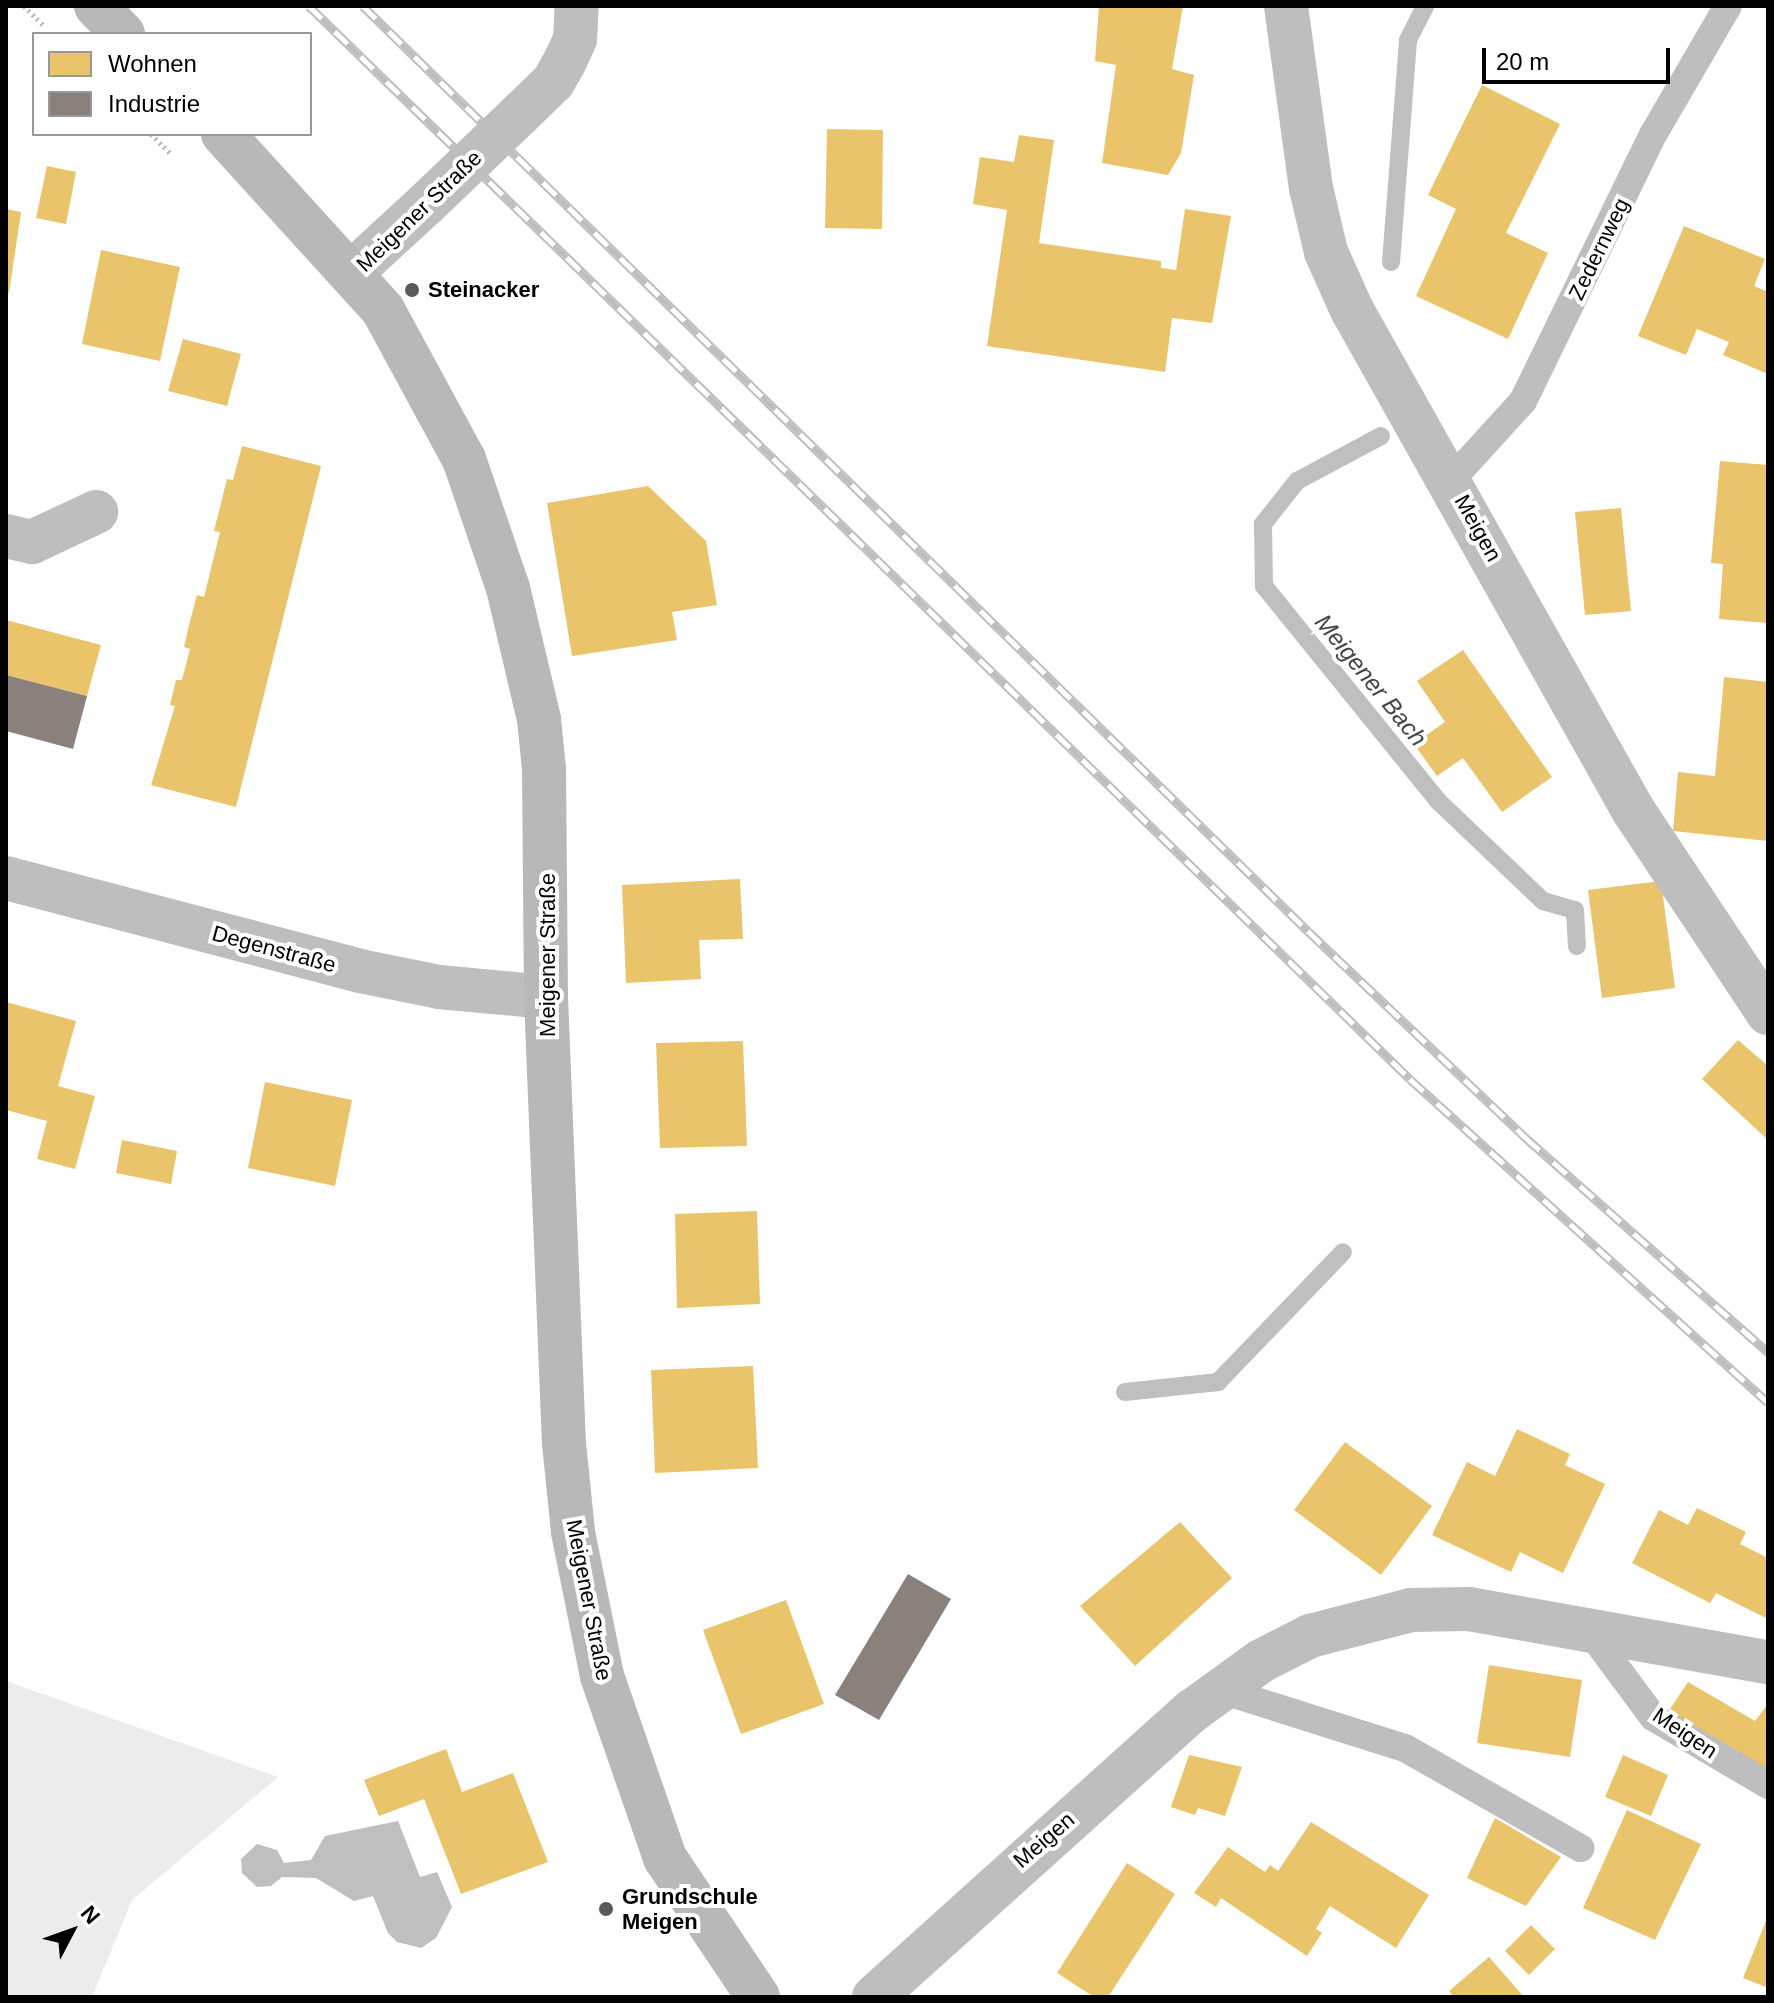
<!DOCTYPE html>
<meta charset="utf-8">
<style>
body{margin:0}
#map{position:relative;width:1774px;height:2003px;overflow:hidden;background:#fff;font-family:Helvetica,sans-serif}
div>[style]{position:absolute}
.green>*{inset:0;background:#ececec}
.water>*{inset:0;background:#bfbfbf}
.homes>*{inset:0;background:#e9c46a}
.industry>*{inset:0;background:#8a817c}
.stream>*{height:18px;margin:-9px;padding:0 9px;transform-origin:9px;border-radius:9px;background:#bfbfbf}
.path>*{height:5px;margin-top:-2.5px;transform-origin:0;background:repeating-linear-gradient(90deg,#b9b9b9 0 2px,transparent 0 6px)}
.lane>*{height:28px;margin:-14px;padding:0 14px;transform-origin:14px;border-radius:14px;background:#bebebe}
.street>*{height:44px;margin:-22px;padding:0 22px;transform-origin:22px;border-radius:22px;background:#bebebe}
.secondary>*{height:44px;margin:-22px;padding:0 22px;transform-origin:22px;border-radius:22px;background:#b8b8b8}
.rail>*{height:9px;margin-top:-4.5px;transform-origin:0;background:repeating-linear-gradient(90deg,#fff 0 18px,#bebebe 0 36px);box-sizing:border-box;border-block:2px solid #bebebe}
.street-bridge>*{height:44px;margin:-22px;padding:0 22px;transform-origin:22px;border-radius:22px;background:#bebebe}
.dots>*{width:22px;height:22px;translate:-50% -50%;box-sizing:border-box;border:4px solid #fff;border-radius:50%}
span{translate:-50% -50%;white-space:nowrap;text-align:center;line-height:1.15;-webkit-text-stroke:8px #fff;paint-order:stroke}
.street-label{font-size:22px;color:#000}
.poi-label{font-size:22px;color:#000;font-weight:700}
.left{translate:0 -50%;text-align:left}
.water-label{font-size:24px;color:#444;font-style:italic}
.frame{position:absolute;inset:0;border:8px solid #000;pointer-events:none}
.legend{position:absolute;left:32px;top:32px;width:280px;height:104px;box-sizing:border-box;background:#fff;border:2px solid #999;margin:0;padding:10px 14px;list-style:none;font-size:24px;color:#000}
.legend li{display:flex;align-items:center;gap:16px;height:40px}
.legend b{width:40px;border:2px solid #999}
.north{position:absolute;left:32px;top:1891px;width:80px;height:80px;-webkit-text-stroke:6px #fff;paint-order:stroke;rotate:49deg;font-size:22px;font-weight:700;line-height:32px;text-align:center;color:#000}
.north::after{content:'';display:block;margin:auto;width:28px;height:36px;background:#000;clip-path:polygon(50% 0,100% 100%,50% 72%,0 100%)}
.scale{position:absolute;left:1482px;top:48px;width:188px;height:36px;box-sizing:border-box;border:4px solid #000;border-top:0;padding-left:10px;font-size:24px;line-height:28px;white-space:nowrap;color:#000;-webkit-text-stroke:6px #fff;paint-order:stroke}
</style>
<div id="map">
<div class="green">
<div style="clip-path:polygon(6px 1681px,278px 1777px,132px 1900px,92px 1997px,6px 1997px)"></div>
</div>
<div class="water">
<div style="clip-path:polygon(398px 1821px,420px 1877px,437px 1872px,452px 1907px,436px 1938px,421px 1948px,397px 1942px,388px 1933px,373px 1896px,354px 1901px,316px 1878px,282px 1877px,271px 1886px,257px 1887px,242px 1873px,241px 1859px,257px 1844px,277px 1850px,284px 1863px,311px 1860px,325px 1836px)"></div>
</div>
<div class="homes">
<div style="clip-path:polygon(1099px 6px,1183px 6px,1172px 69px,1194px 75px,1181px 153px,1168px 175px,1102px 163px,1116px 65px,1095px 61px)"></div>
<div style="clip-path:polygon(1482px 85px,1560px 124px,1506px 233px,1548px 253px,1508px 339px,1416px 296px,1456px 209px,1428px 195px)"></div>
<div style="clip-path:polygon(827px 129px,883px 130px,882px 229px,825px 228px)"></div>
<div style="clip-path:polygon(1019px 135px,1054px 140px,1039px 243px,1161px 261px,1161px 268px,1176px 270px,1185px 209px,1231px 216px,1212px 323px,1172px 318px,1165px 372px,987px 346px,1007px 210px,973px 204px,980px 157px,1014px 162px)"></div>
<div style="clip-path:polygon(47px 166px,76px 172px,66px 224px,36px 218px)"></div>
<div style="clip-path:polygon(6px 209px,21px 212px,9px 293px,6px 292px)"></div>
<div style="clip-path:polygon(1684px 226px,1765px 259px,1754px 286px,1768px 292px,1768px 374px,1723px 355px,1729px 342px,1697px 329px,1686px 355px,1638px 336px)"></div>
<div style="clip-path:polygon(101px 250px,180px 267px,160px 361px,82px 344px)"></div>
<div style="clip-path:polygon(183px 339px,241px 354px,227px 406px,168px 391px)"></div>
<div style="clip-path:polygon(242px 446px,321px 466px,236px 807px,151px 785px,175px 706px,170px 705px,176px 680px,182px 680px,190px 649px,184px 647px,190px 621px,197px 595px,204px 597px,220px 532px,214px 531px,227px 479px,233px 480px)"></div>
<div style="clip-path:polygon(1720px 461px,1768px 465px,1768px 623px,1719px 619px,1723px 564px,1711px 563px)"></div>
<div style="clip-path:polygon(648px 486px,706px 541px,717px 605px,672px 612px,677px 640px,572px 656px,547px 503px)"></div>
<div style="clip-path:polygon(1621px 508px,1631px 611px,1585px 615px,1575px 512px)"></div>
<div style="clip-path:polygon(6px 620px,101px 645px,87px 696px,6px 675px)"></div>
<div style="clip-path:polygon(1463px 650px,1552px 777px,1502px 812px,1463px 758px,1437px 776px,1414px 744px,1445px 722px,1417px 681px)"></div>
<div style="clip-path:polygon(1724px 677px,1768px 682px,1768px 841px,1673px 831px,1678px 772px,1715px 776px)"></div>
<div style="clip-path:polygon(740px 879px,743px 939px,699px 940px,701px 979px,626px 983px,622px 885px)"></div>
<div style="clip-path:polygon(1661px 881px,1675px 988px,1602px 998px,1588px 890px)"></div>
<div style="clip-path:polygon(6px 1002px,76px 1021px,58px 1086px,95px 1096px,75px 1169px,37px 1159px,47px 1121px,6px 1110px)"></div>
<div style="clip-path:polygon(1738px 1040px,1768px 1066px,1768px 1140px,1702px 1079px)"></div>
<div style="clip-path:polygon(743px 1041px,747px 1146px,660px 1148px,656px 1043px)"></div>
<div style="clip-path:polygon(265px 1082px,352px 1100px,335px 1186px,248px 1168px)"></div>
<div style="clip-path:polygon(122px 1140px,177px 1151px,171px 1184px,116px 1173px)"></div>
<div style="clip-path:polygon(757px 1211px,760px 1304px,677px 1308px,675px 1214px)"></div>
<div style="clip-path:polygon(753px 1366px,758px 1468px,655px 1473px,651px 1370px)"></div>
<div style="clip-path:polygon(1517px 1429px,1570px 1454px,1565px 1465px,1605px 1484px,1563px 1573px,1520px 1552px,1511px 1572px,1432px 1535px,1467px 1462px,1495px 1476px)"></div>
<div style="clip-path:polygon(1345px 1442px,1432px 1506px,1381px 1575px,1294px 1510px)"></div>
<div style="clip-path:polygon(1697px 1508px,1746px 1532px,1740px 1544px,1768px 1558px,1768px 1619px,1716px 1593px,1710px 1603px,1632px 1563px,1659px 1510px,1688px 1525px)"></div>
<div style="clip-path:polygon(1180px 1522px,1232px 1578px,1135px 1666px,1080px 1606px)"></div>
<div style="clip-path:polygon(786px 1600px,824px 1704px,741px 1734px,703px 1630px)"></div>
<div style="clip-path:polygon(1489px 1665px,1582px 1680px,1570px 1757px,1477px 1743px)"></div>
<div style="clip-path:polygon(1688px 1682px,1755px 1721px,1768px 1704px,1768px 1771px,1668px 1712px)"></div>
<div style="clip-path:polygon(446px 1749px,462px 1792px,513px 1773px,548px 1862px,461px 1894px,424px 1799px,379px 1816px,364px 1780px)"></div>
<div style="clip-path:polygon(1189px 1755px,1242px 1767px,1225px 1816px,1198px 1808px,1195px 1815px,1171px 1807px)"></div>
<div style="clip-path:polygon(1623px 1755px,1668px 1775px,1651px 1816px,1605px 1797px)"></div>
<div style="clip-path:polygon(1627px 1810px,1701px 1844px,1655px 1940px,1583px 1908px)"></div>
<div style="clip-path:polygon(1495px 1818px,1561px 1857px,1526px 1906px,1467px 1878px)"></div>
<div style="clip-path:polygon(1311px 1822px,1429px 1895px,1396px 1948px,1330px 1906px,1316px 1929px,1322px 1933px,1307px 1956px,1221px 1898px,1216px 1907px,1194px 1893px,1228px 1847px,1265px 1872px,1270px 1865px,1278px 1871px)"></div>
<div style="clip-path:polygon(1127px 1863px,1175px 1894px,1108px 1997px,1094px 1997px,1057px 1973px)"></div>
<div style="clip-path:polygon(1766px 1921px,1768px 1922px,1768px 1988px,1743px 1978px)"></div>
<div style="clip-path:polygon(1531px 1925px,1555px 1949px,1529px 1975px,1505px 1951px)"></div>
<div style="clip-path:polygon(1489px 1957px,1524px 1997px,1454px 1997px,1449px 1991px)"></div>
</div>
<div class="industry">
<div style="clip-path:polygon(6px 675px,87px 696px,73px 749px,6px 731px)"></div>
<div style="clip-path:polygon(908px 1574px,951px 1599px,879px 1720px,835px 1695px)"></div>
</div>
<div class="stream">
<div style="left:1391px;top:262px;width:223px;rotate:-85.6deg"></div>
<div style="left:1408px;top:40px;width:38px;rotate:-63deg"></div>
<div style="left:1381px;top:436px;width:95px;rotate:151.8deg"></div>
<div style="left:1297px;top:481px;width:55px;rotate:128.3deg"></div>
<div style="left:1263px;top:524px;width:62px;rotate:89.1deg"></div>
<div style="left:1264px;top:586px;width:277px;rotate:51deg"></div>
<div style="left:1438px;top:801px;width:145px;rotate:43.6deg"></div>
<div style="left:1543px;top:901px;width:33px;rotate:16deg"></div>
<div style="left:1575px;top:910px;width:36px;rotate:87deg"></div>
<div style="left:1125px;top:1392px;width:94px;rotate:-6.1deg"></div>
<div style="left:1218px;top:1382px;width:180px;rotate:-46.1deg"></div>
</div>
<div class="path">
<div style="left:24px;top:6px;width:27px;rotate:45deg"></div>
<div style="left:151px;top:134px;width:27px;rotate:45deg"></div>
</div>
<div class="lane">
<div style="left:1452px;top:479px;width:105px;rotate:-47.7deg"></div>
<div style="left:1523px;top:401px;width:298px;rotate:-64deg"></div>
<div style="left:1654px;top:133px;width:147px;rotate:-59.8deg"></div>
<div style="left:1587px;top:1628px;width:111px;rotate:53.4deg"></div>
<div style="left:1653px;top:1717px;width:134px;rotate:30.6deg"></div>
<div style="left:1221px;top:1690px;width:193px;rotate:17.5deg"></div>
<div style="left:1405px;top:1748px;width:202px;rotate:29.7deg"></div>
</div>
<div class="street">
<div style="left:1286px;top:6px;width:184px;rotate:82.2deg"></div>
<div style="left:1311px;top:188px;width:66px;rotate:76.8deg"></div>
<div style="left:1326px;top:252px;width:64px;rotate:65.9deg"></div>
<div style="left:1352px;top:310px;width:574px;rotate:60.66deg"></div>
<div style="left:1633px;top:810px;width:244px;rotate:56.4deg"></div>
<div style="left:520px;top:114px;width:46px;rotate:-44.1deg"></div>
<div style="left:553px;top:82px;width:22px;rotate:-60deg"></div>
<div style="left:564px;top:63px;width:26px;rotate:-65deg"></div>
<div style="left:575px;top:39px;width:33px;rotate:-87deg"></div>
<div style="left:352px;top:272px;width:100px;rotate:-42.6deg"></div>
<div style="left:6px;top:536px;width:27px;rotate:13deg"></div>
<div style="left:32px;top:542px;width:71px;rotate:-25.1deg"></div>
<div style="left:6px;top:878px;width:366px;rotate:14.7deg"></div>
<div style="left:360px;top:971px;width:81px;rotate:11.4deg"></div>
<div style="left:439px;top:987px;width:107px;rotate:5.3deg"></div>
<div style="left:874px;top:1997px;width:428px;rotate:-42deg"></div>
<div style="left:1192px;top:1711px;width:85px;rotate:-35.9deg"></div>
<div style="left:1261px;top:1661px;width:55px;rotate:-27deg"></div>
<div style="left:1310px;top:1636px;width:104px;rotate:-14.4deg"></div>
<div style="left:1411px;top:1610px;width:58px;rotate:-1deg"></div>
<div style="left:1469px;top:1609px;width:304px;rotate:10.1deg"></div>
</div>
<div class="secondary">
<div style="left:96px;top:6px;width:39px;rotate:46deg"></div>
<div style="left:223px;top:134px;width:238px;rotate:47.7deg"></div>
<div style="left:383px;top:310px;width:170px;rotate:61.5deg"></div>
<div style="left:464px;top:459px;width:136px;rotate:71.2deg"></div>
<div style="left:508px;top:588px;width:135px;rotate:76.7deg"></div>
<div style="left:539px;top:719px;width:50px;rotate:84.3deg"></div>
<div style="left:544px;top:769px;width:228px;rotate:89.5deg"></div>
<div style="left:546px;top:997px;width:446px;rotate:87.7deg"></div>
<div style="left:564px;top:1443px;width:89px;rotate:84.2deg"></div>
<div style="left:573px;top:1532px;width:147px;rotate:78.6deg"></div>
<div style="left:602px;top:1676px;width:193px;rotate:70.9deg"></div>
<div style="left:665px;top:1858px;width:167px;rotate:56.2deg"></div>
</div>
<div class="rail">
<div style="left:309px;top:6px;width:1537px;rotate:44.26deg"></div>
<div style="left:1410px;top:1079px;width:482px;rotate:42.1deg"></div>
<div style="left:363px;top:6px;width:1322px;rotate:44.39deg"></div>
<div style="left:1308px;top:931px;width:301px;rotate:43.5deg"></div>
<div style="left:1526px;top:1138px;width:323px;rotate:41.5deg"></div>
</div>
<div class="street-bridge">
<div style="left:426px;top:204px;width:130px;rotate:-43.8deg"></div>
</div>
<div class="dots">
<div style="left:412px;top:290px;background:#595959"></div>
<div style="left:606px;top:1909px;background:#595959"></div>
</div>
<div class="street-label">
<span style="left:419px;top:211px;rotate:-44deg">Meigener Straße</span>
<span style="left:1599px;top:249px;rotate:-64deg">Zedernweg</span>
<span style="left:1478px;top:528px;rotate:61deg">Meigen</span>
<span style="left:274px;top:949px;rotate:15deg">Degenstraße</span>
<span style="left:548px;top:955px;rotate:-90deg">Meigener Straße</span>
<span style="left:589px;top:1600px;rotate:79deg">Meigener Straße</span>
<span style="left:1685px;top:1733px;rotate:34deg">Meigen</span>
<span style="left:1044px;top:1840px;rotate:-41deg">Meigen</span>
</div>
<div class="poi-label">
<span class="left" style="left:428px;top:290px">Steinacker</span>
<span class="left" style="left:622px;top:1909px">Grundschule<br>Meigen</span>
</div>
<div class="water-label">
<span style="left:1371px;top:680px;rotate:51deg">Meigener Bach</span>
</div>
<div class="frame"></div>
<ul class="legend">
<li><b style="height:22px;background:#e9c46a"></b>Wohnen</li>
<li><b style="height:22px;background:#8a817c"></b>Industrie</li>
</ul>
<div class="north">N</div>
<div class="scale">20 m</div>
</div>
